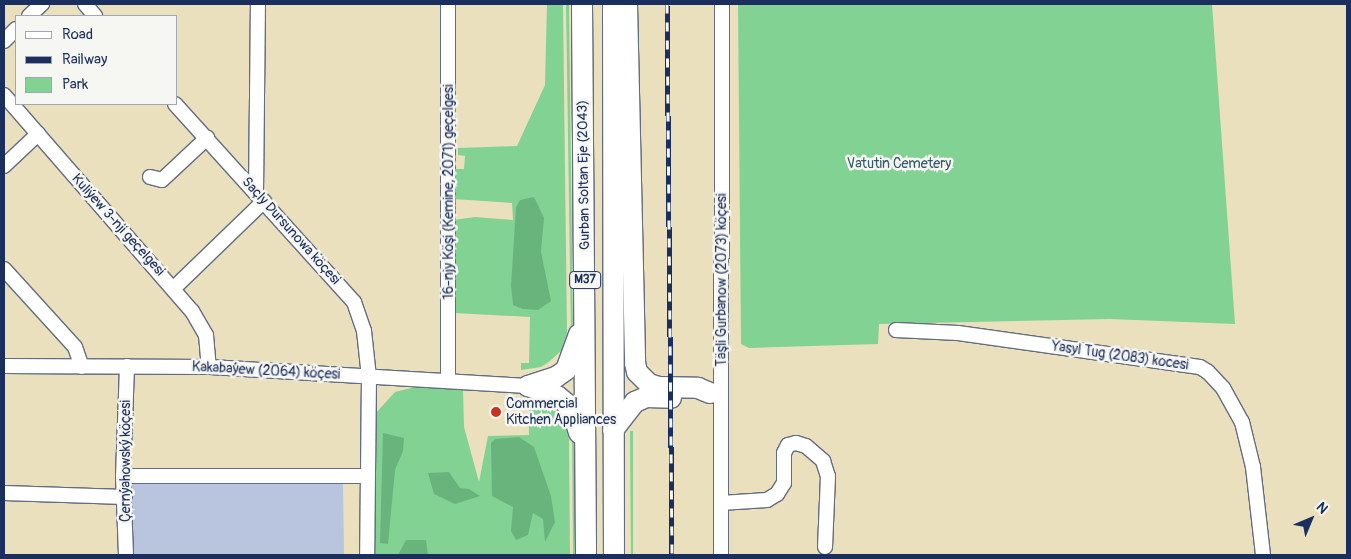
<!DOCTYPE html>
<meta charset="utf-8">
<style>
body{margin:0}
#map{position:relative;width:1351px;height:559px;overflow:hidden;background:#eae0be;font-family:Pangolin,sans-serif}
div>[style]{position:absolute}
.industrial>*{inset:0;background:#b9c4de}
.green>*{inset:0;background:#82d293}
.forest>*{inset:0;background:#69b47d}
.roads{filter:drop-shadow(1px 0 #636d80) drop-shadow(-1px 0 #636d80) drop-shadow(0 1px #636d80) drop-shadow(0 -1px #636d80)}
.minor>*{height:14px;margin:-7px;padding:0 7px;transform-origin:7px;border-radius:7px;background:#fff}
.highway>*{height:20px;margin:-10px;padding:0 10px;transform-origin:10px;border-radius:10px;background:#fff}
.rail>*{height:5px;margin-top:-2.5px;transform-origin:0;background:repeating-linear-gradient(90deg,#f6f6f2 0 9px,#1b2f5e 0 18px);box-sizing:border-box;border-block:1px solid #1b2f5e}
.dots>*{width:14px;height:14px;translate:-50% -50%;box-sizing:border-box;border:2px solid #f6f6f2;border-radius:50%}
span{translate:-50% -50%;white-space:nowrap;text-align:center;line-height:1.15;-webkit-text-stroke:5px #f6f6f2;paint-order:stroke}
.shield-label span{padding:1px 4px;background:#f6f6f2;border:1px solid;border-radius:4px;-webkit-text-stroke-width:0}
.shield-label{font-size:12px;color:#1b2f5e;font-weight:700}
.park-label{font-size:14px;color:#35586b}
.street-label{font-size:14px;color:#1b2f5e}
.poi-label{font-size:14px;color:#1b2f5e}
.left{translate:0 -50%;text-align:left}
.frame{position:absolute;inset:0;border:5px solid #1b2f5e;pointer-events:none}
.legend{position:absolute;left:15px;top:15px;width:162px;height:90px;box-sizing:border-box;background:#f6f6f2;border:1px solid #9ea6b7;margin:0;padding:6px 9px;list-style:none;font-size:15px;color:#1b2f5e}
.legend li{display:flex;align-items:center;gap:10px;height:25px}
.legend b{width:25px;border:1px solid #9ea6b7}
.north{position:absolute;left:1286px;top:494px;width:50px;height:50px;-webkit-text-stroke:4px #f6f6f2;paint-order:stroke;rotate:45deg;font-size:14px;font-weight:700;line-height:20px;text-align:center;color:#1b2f5e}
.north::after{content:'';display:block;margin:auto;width:18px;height:22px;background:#1b2f5e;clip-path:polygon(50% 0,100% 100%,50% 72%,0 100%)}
</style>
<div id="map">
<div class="industrial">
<div style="clip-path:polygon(130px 483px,343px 484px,344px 555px,131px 555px)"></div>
</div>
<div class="green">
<div style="clip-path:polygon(547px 4px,563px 4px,567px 334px,562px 350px,550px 361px,541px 367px,521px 370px,521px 363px,529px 363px,530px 317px,454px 313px,454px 220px,475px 217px,513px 220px,512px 203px,453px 199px,454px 169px,464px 169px,465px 156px,458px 155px,458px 148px,517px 146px,545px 85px)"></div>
<div style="clip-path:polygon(566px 4px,569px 4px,573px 334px,571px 334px)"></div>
<div style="clip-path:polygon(738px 4px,1212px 4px,1235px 324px,1110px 319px,879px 324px,878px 344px,749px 348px,741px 344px)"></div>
<div style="clip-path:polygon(419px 386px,463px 389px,464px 427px,479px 482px,488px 436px,529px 435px,528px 401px,543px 405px,556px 412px,565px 424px,569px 439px,570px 555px,373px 555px,374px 415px,395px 392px)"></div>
<div style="clip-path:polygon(630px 431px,633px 431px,633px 555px,631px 555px)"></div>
<div style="clip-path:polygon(572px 435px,575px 438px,576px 555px,573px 555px)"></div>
</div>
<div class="forest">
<div style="clip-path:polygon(534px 197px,544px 218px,541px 252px,551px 301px,538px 310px,523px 309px,513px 305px,511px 286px,516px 207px,520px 200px)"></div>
<div style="clip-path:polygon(383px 433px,404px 438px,403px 451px,395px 470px,388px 544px,380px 543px)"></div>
<div style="clip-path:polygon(519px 437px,534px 447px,551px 496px,555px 522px,545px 542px,543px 519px,533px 513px,528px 535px,516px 540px,511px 531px,513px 507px,492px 496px,491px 443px,495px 439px)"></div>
<div style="clip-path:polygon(449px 472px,460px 488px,469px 489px,480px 496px,455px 504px,434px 494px,428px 473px)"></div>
<div style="clip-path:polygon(406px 540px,426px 540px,428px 555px,398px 555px)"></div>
</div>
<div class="roads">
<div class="minor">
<div style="left:85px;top:4px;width:16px;rotate:50deg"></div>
<div style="left:29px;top:16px;width:18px;rotate:-43deg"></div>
<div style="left:4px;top:41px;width:17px;rotate:-45deg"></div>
<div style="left:4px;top:95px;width:286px;rotate:49deg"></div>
<div style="left:192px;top:311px;width:28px;rotate:60deg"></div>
<div style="left:206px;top:335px;width:32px;rotate:85deg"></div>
<div style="left:175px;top:104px;width:267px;rotate:47.9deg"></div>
<div style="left:354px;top:302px;width:31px;rotate:71deg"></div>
<div style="left:364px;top:331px;width:46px;rotate:83.8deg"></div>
<div style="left:369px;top:377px;width:178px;rotate:90.6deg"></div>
<div style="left:4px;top:166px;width:47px;rotate:-43.3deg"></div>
<div style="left:150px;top:177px;width:12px;rotate:14deg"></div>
<div style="left:162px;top:180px;width:62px;rotate:-43deg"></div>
<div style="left:256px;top:192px;width:188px;rotate:-89.4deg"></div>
<div style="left:4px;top:269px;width:105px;rotate:47.7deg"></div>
<div style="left:75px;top:347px;width:21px;rotate:71deg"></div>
<div style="left:174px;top:288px;width:125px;rotate:-44deg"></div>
<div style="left:896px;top:330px;width:62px;rotate:2.8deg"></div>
<div style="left:958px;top:333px;width:244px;rotate:8deg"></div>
<div style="left:1200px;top:367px;width:9px;rotate:32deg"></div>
<div style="left:1208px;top:372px;width:22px;rotate:47deg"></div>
<div style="left:1223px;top:388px;width:39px;rotate:61deg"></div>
<div style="left:1242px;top:422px;width:46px;rotate:76.3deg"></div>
<div style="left:1253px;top:467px;width:89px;rotate:83.5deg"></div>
<div style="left:4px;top:366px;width:205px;rotate:0.3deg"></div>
<div style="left:209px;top:367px;width:320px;rotate:3.4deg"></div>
<div style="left:448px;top:380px;width:376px;rotate:-90deg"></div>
<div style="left:123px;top:476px;width:244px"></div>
<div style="left:4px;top:493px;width:121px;rotate:1.9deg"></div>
<div style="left:721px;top:503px;width:46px;rotate:-3.7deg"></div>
<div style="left:767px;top:500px;width:12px;rotate:-31deg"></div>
<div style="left:777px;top:494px;width:13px;rotate:-58deg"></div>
<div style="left:784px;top:483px;width:30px;rotate:-90deg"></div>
<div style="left:784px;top:453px;width:9px;rotate:-63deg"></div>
<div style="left:788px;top:445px;width:8px;rotate:-14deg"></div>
<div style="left:796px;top:443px;width:10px;rotate:17deg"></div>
<div style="left:806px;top:446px;width:23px;rotate:41deg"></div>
<div style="left:823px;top:461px;width:16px;rotate:72deg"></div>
<div style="left:828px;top:476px;width:71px;rotate:92.4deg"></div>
<div style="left:126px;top:555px;width:79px;rotate:-92.2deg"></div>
<div style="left:123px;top:476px;width:110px;rotate:-87.9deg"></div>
<div style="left:721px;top:555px;width:551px;rotate:-89.9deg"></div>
</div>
<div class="highway">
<div style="left:582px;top:4px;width:551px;rotate:89.58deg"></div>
<div style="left:613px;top:4px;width:551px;rotate:89.9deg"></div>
<div style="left:627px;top:4px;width:359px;rotate:88.7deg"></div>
<div style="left:635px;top:363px;width:9px;rotate:77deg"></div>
<div style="left:637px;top:372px;width:17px;rotate:45deg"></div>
<div style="left:649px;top:384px;width:10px;rotate:17deg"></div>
<div style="left:659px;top:387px;width:39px;rotate:1deg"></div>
<div style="left:698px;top:388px;width:13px;rotate:23deg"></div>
<div style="left:528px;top:386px;width:29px;rotate:-18deg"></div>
<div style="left:556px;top:377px;width:12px;rotate:-35deg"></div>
<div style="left:566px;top:370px;width:38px;rotate:-70deg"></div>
<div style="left:528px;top:386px;width:31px;rotate:19deg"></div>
<div style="left:557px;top:396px;width:11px;rotate:38deg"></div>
<div style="left:566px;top:403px;width:12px;rotate:55deg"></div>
<div style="left:573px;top:413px;width:21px;rotate:73deg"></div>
<div style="left:613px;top:430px;width:36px;rotate:-52deg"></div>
<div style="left:635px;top:402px;width:12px;rotate:-24deg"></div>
<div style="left:646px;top:397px;width:25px;rotate:2deg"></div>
</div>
</div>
<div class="rail">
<div style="left:667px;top:4px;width:551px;rotate:89.48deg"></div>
</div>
<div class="dots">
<div style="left:496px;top:412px;background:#c8321e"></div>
</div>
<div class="shield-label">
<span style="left:585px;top:280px">M37</span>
</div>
<div class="park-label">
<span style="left:899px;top:164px">Vatutin Cemetery</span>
</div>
<div class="street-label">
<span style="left:584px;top:175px;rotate:-91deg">Gurban Soltan Eje (2043)</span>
<span style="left:449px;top:192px;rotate:-90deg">16-njy Köşi (Kemine, 2071) geçelgesi</span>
<span style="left:118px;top:225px;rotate:48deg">Kuliýew 3-nji geçelgesi</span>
<span style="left:291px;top:231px;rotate:48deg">Saçly Dursunowa köçesi</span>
<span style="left:722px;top:280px;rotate:-90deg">Täşli Gurbanow (2073) köçesi</span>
<span style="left:1120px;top:356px;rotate:8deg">Yasyl Tug (2083) kocesi</span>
<span style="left:266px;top:371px;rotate:3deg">Kakabaýew (2064) köçesi</span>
<span style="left:126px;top:461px;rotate:-90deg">Çernýahowský köçesi</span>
</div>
<div class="poi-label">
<span class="left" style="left:506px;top:412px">Commercial<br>Kitchen Appliances</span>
</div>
<div class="frame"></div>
<ul class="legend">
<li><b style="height:6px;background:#fff"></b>Road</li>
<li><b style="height:6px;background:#1b2f5e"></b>Railway</li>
<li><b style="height:14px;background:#82d293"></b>Park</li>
</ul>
<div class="north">N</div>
</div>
